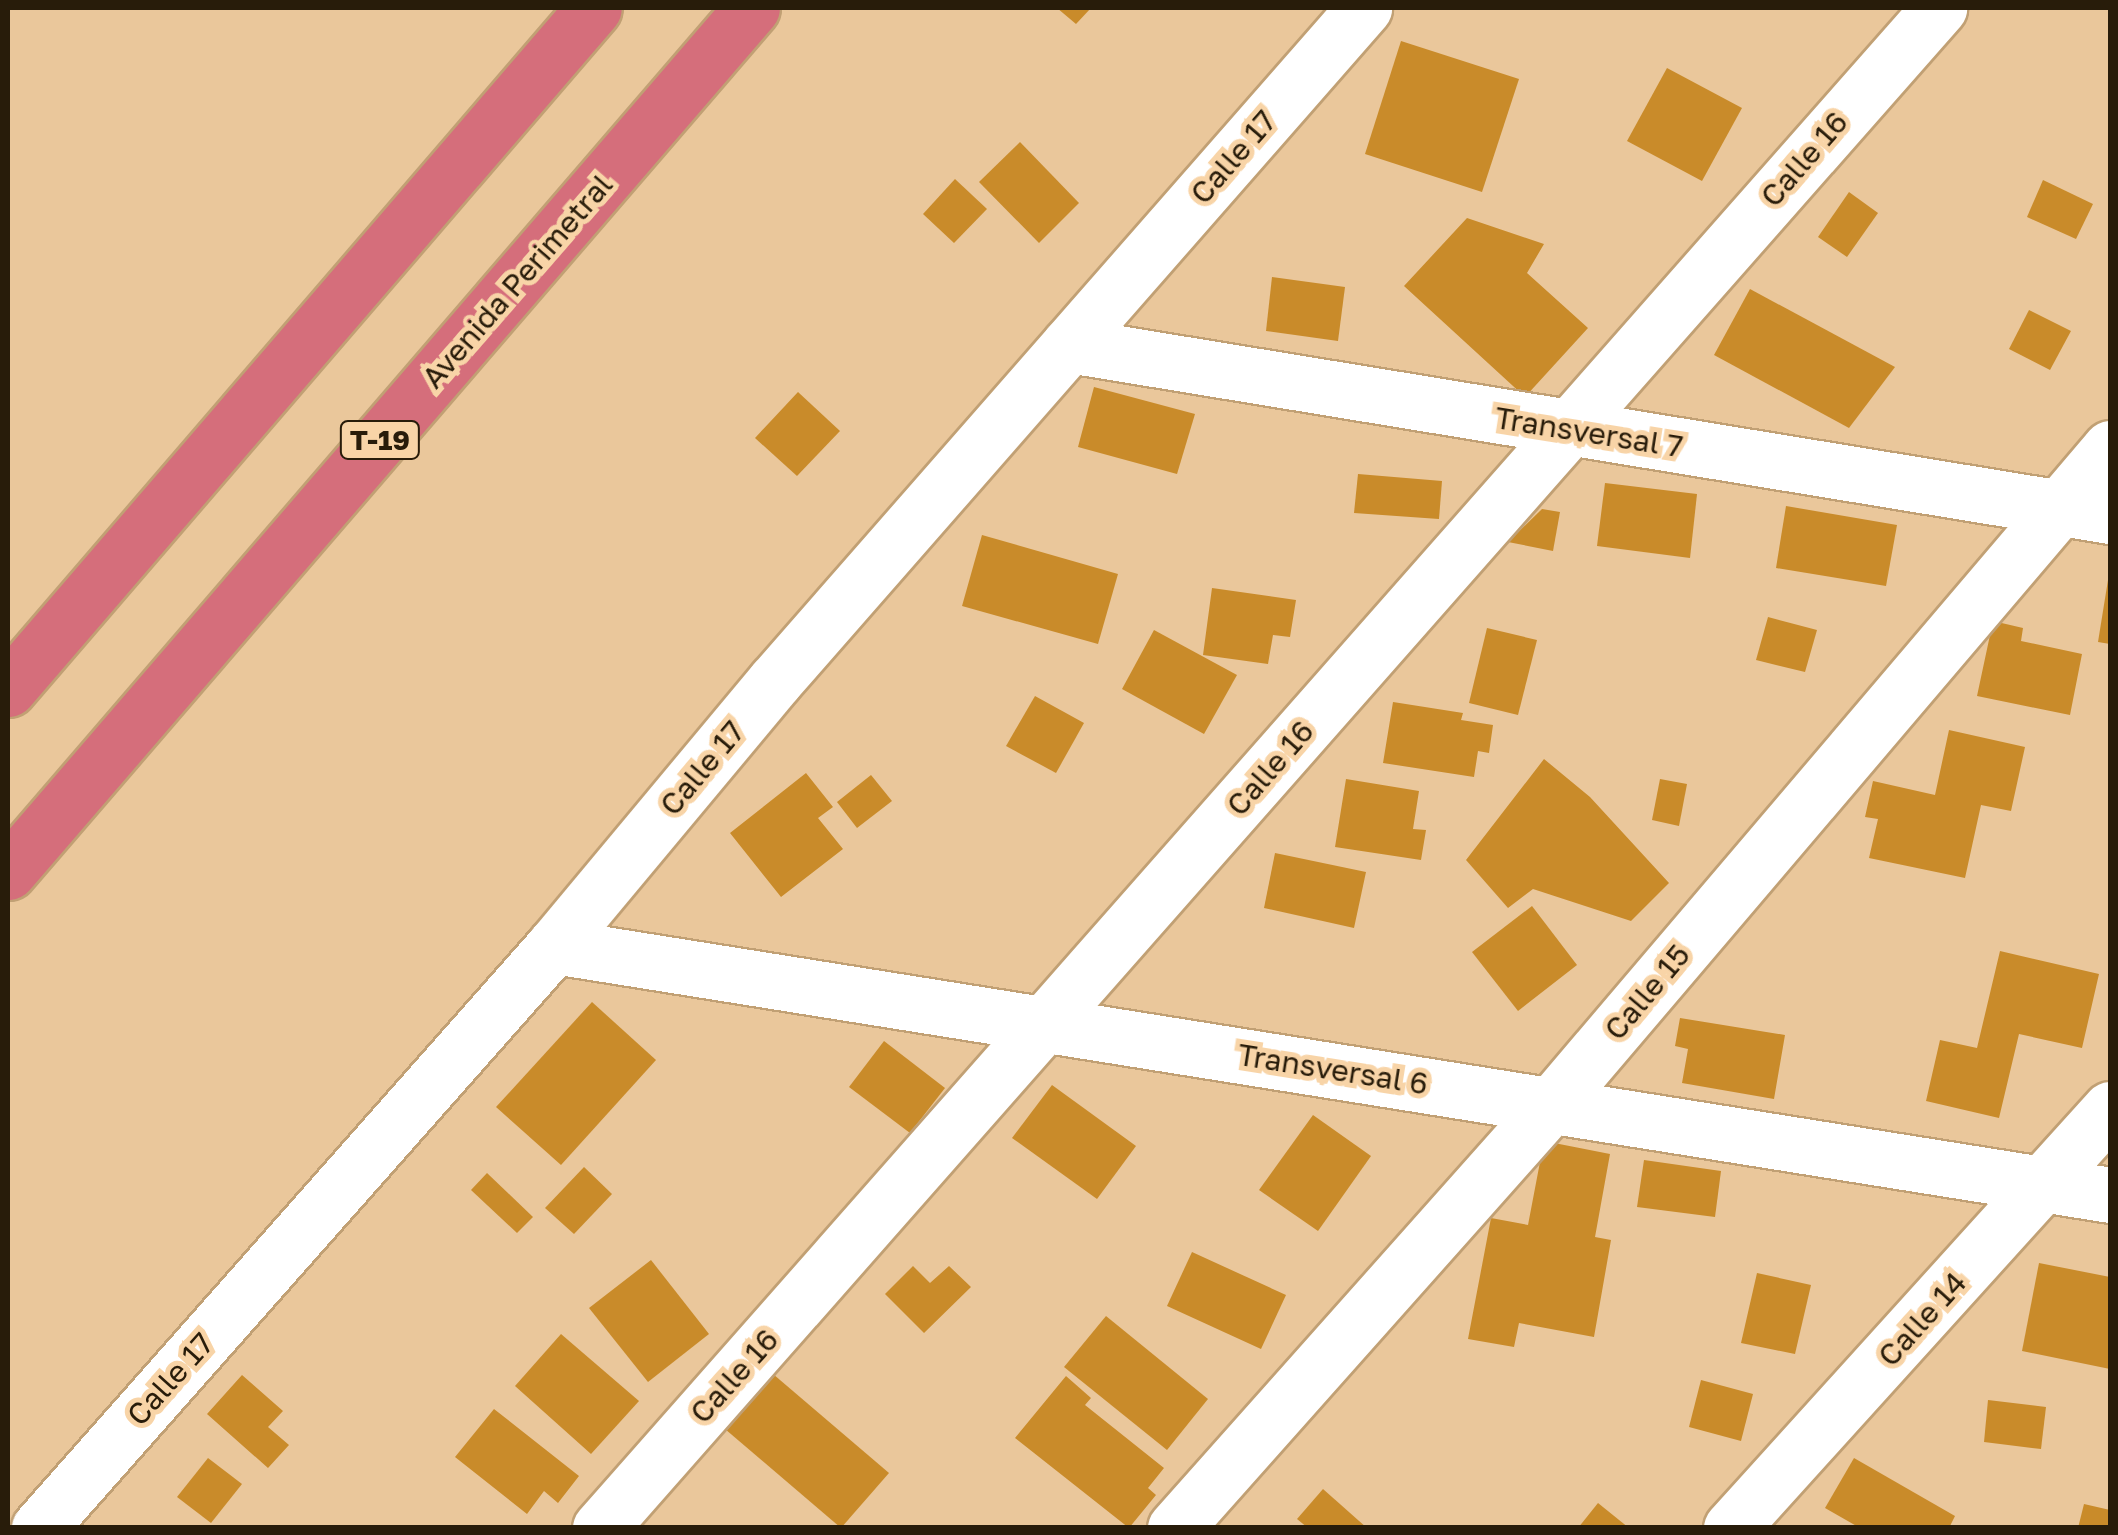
<!DOCTYPE html>
<style>
body{margin:0}
#map{position:relative;width:2118px;height:1535px;overflow:hidden;background:#eac79b;font-family:"Golos Text",sans-serif}
div>[style]{position:absolute}
.building>*{inset:0;background:#c98b2a}
.roads{filter:drop-shadow(2px 0 #c1a074) drop-shadow(-2px 0 #c1a074) drop-shadow(0 2px #c1a074) drop-shadow(0 -2px #c1a074)}
.street>*{height:55px;margin:-27.5px;padding:0 27.5px;transform-origin:27.5px;border-radius:27.5px;background:#fff}
.highway>*{height:55px;margin:-27.5px;padding:0 27.5px;transform-origin:27.5px;border-radius:27.5px;background:#d56e7b}
span{translate:-50% -50%;white-space:nowrap;text-align:center;line-height:1.15;-webkit-text-stroke:10px #f8d4a7;paint-order:stroke}
.shield-label span{padding:2px 8px;background:#f8d4a7;border:2px solid;border-radius:8px;-webkit-text-stroke-width:0}
.shield-label{font-size:28px;color:#281c0a;font-weight:700}
.street-label{font-size:30px;color:#281c0a}
.frame{position:absolute;inset:0;border:10px solid #281c0a;pointer-events:none}
</style>
<div id="map">
<div class="building">
<div style="clip-path:polygon(1057px 8px,1091px 8px,1076px 24px)"></div>
<div style="clip-path:polygon(1401px 41px,1519px 79px,1482px 192px,1365px 154px)"></div>
<div style="clip-path:polygon(1667px 68px,1742px 108px,1702px 181px,1627px 141px)"></div>
<div style="clip-path:polygon(1020px 142px,1079px 203px,1039px 243px,979px 182px)"></div>
<div style="clip-path:polygon(955px 179px,987px 209px,954px 243px,923px 214px)"></div>
<div style="clip-path:polygon(2043px 180px,2093px 204px,2076px 239px,2027px 217px)"></div>
<div style="clip-path:polygon(1849px 192px,1878px 213px,1847px 257px,1818px 237px)"></div>
<div style="clip-path:polygon(1467px 218px,1544px 244px,1527px 273px,1588px 328px,1525px 397px,1404px 286px)"></div>
<div style="clip-path:polygon(1272px 277px,1345px 287px,1338px 341px,1266px 331px)"></div>
<div style="clip-path:polygon(1750px 289px,1895px 367px,1849px 428px,1714px 355px)"></div>
<div style="clip-path:polygon(2029px 310px,2071px 331px,2050px 370px,2009px 349px)"></div>
<div style="clip-path:polygon(1094px 387px,1195px 414px,1177px 474px,1078px 447px)"></div>
<div style="clip-path:polygon(798px 392px,840px 431px,797px 476px,755px 438px)"></div>
<div style="clip-path:polygon(1358px 474px,1442px 481px,1439px 519px,1354px 513px)"></div>
<div style="clip-path:polygon(1605px 483px,1697px 494px,1690px 558px,1597px 546px)"></div>
<div style="clip-path:polygon(1786px 506px,1897px 525px,1886px 586px,1776px 568px)"></div>
<div style="clip-path:polygon(1542px 509px,1560px 512px,1553px 551px,1508px 542px)"></div>
<div style="clip-path:polygon(982px 535px,1118px 574px,1098px 644px,962px 606px)"></div>
<div style="clip-path:polygon(2108px 580px,2110px 581px,2110px 644px,2098px 642px)"></div>
<div style="clip-path:polygon(1212px 588px,1296px 600px,1290px 637px,1273px 635px,1268px 664px,1203px 655px)"></div>
<div style="clip-path:polygon(1768px 617px,1817px 630px,1805px 672px,1756px 660px)"></div>
<div style="clip-path:polygon(1993px 621px,2023px 628px,2021px 641px,2082px 654px,2070px 715px,1977px 696px)"></div>
<div style="clip-path:polygon(1487px 628px,1537px 640px,1518px 715px,1469px 703px)"></div>
<div style="clip-path:polygon(1154px 630px,1237px 675px,1204px 734px,1122px 689px)"></div>
<div style="clip-path:polygon(1035px 696px,1084px 723px,1056px 773px,1006px 746px)"></div>
<div style="clip-path:polygon(1393px 702px,1463px 713px,1461px 720px,1493px 725px,1489px 753px,1478px 751px,1474px 777px,1383px 763px)"></div>
<div style="clip-path:polygon(1949px 730px,2025px 747px,2011px 811px,1981px 805px,1965px 878px,1869px 858px,1878px 819px,1865px 817px,1873px 781px,1935px 795px)"></div>
<div style="clip-path:polygon(1544px 759px,1590px 797px,1669px 883px,1631px 921px,1533px 889px,1508px 908px,1466px 860px)"></div>
<div style="clip-path:polygon(806px 773px,833px 807px,818px 818px,843px 849px,781px 897px,730px 833px)"></div>
<div style="clip-path:polygon(871px 775px,892px 801px,857px 828px,837px 802px)"></div>
<div style="clip-path:polygon(1346px 779px,1419px 791px,1413px 829px,1426px 830px,1421px 860px,1335px 847px)"></div>
<div style="clip-path:polygon(1660px 779px,1687px 784px,1679px 826px,1652px 820px)"></div>
<div style="clip-path:polygon(1275px 853px,1366px 872px,1354px 928px,1264px 908px)"></div>
<div style="clip-path:polygon(1532px 906px,1577px 965px,1518px 1011px,1472px 952px)"></div>
<div style="clip-path:polygon(2000px 951px,2099px 974px,2082px 1048px,2019px 1034px,1999px 1118px,1926px 1101px,1940px 1040px,1977px 1048px)"></div>
<div style="clip-path:polygon(592px 1002px,656px 1060px,561px 1165px,496px 1107px)"></div>
<div style="clip-path:polygon(1680px 1018px,1785px 1035px,1774px 1099px,1682px 1083px,1688px 1049px,1675px 1046px)"></div>
<div style="clip-path:polygon(884px 1041px,945px 1088px,910px 1133px,849px 1087px)"></div>
<div style="clip-path:polygon(1052px 1085px,1136px 1146px,1097px 1199px,1012px 1138px)"></div>
<div style="clip-path:polygon(1313px 1115px,1371px 1156px,1318px 1231px,1259px 1190px)"></div>
<div style="clip-path:polygon(1544px 1141px,1610px 1154px,1595px 1237px,1611px 1240px,1594px 1337px,1519px 1323px,1514px 1347px,1468px 1339px,1491px 1218px,1528px 1225px)"></div>
<div style="clip-path:polygon(1644px 1160px,1721px 1171px,1715px 1217px,1637px 1207px)"></div>
<div style="clip-path:polygon(584px 1167px,612px 1194px,574px 1234px,545px 1208px)"></div>
<div style="clip-path:polygon(487px 1173px,533px 1217px,517px 1233px,471px 1190px)"></div>
<div style="clip-path:polygon(1192px 1252px,1286px 1295px,1261px 1349px,1167px 1306px)"></div>
<div style="clip-path:polygon(651px 1260px,709px 1334px,648px 1382px,589px 1308px)"></div>
<div style="clip-path:polygon(2039px 1263px,2110px 1277px,2110px 1369px,2022px 1351px)"></div>
<div style="clip-path:polygon(913px 1266px,930px 1283px,949px 1266px,971px 1287px,924px 1333px,885px 1294px)"></div>
<div style="clip-path:polygon(1757px 1273px,1811px 1285px,1795px 1354px,1741px 1343px)"></div>
<div style="clip-path:polygon(1106px 1316px,1208px 1399px,1167px 1450px,1064px 1367px)"></div>
<div style="clip-path:polygon(561px 1334px,639px 1401px,591px 1454px,515px 1386px)"></div>
<div style="clip-path:polygon(773px 1374px,889px 1473px,841px 1528px,725px 1429px)"></div>
<div style="clip-path:polygon(242px 1375px,283px 1411px,268px 1427px,289px 1445px,268px 1468px,207px 1414px)"></div>
<div style="clip-path:polygon(1066px 1376px,1091px 1398px,1085px 1405px,1164px 1468px,1148px 1488px,1156px 1495px,1129px 1528px,1015px 1438px)"></div>
<div style="clip-path:polygon(1701px 1380px,1753px 1394px,1741px 1441px,1689px 1427px)"></div>
<div style="clip-path:polygon(1988px 1400px,2046px 1407px,2041px 1449px,1984px 1442px)"></div>
<div style="clip-path:polygon(494px 1409px,579px 1476px,558px 1503px,544px 1491px,527px 1514px,455px 1457px)"></div>
<div style="clip-path:polygon(208px 1458px,242px 1484px,211px 1523px,177px 1497px)"></div>
<div style="clip-path:polygon(1854px 1458px,1955px 1516px,1949px 1528px,1860px 1528px,1825px 1508px)"></div>
<div style="clip-path:polygon(1323px 1489px,1367px 1528px,1308px 1528px,1297px 1519px)"></div>
<div style="clip-path:polygon(1598px 1503px,1629px 1528px,1578px 1528px)"></div>
<div style="clip-path:polygon(2084px 1504px,2110px 1510px,2110px 1528px,2078px 1528px)"></div>
</div>
<div class="roads">
<div class="street">
<div style="left:1069px;top:345px;width:1055px;rotate:9.33deg"></div>
<div style="left:554px;top:946px;width:1576px;rotate:9.09deg"></div>
<div style="left:39px;top:1528px;width:777px;rotate:-48.5deg"></div>
<div style="left:554px;top:946px;width:344px;rotate:-50.2deg"></div>
<div style="left:774px;top:682px;width:896px;rotate:-48.8deg"></div>
<div style="left:600px;top:1528px;width:2026px;rotate:-48.62deg"></div>
<div style="left:1175px;top:1528px;width:569px;rotate:-48.35deg"></div>
<div style="left:1553px;top:1103px;width:860px;rotate:-49.62deg"></div>
<div style="left:1731px;top:1528px;width:565px;rotate:-47.87deg"></div>
</div>
<div class="highway">
<div style="left:8px;top:689px;width:898px;rotate:-49.29deg"></div>
<div style="left:8px;top:872px;width:1140px;rotate:-49.27deg"></div>
</div>
</div>
<div class="shield-label">
<span style="left:380px;top:440px">T-19</span>
</div>
<div class="street-label">
<span style="left:1233px;top:157px;rotate:-49deg">Calle 17</span>
<span style="left:1804px;top:159px;rotate:-49deg">Calle 16</span>
<span style="left:517px;top:281px;rotate:-49deg">Avenida Perimetral</span>
<span style="left:1589px;top:432px;rotate:9deg">Transversal 7</span>
<span style="left:702px;top:768px;rotate:-50deg">Calle 17</span>
<span style="left:1270px;top:768px;rotate:-49deg">Calle 16</span>
<span style="left:1647px;top:992px;rotate:-50deg">Calle 15</span>
<span style="left:1333px;top:1069px;rotate:9deg">Transversal 6</span>
<span style="left:1922px;top:1319px;rotate:-48deg">Calle 14</span>
<span style="left:734px;top:1376px;rotate:-48deg">Calle 16</span>
<span style="left:170px;top:1379px;rotate:-48deg">Calle 17</span>
</div>
<div class="frame"></div>
</div>
